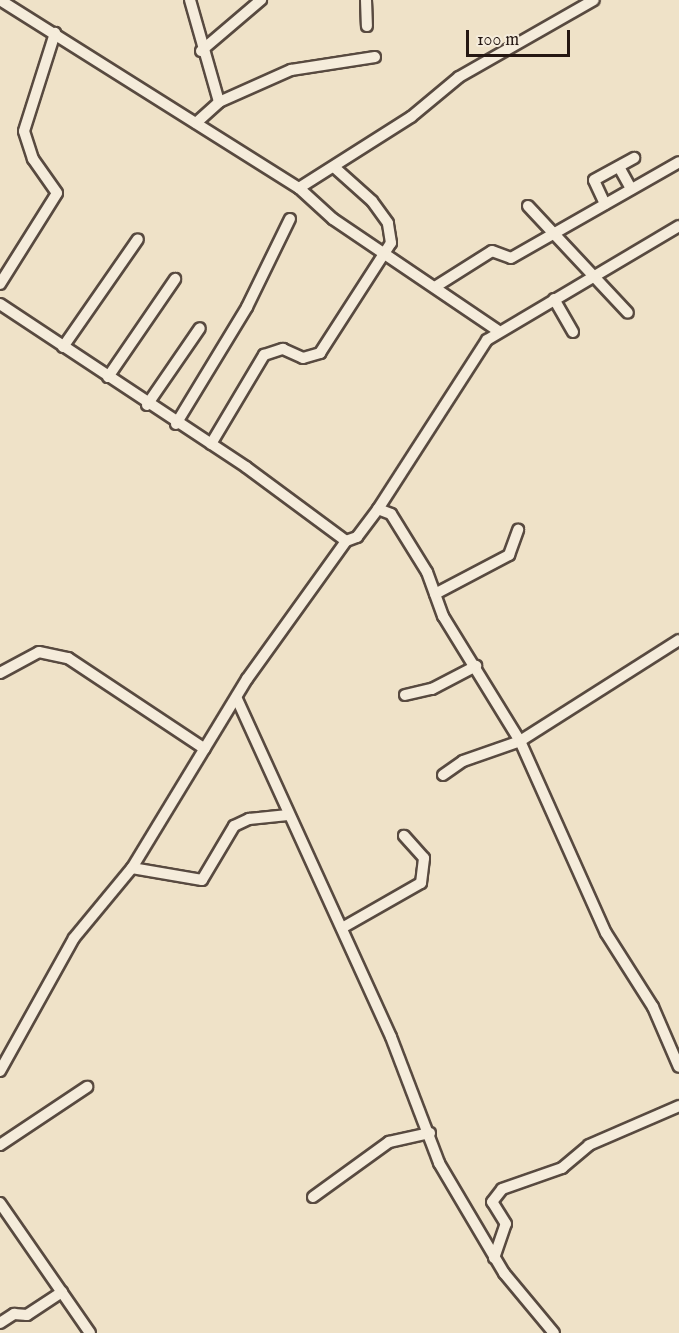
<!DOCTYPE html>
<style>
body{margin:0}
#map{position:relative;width:679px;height:1333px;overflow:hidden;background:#efe2c8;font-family:"IM FELL English",serif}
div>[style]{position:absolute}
.roads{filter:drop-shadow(2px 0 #584a40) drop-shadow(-2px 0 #584a40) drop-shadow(0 2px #584a40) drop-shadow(0 -2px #584a40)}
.minor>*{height:10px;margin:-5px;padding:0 5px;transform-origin:5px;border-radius:5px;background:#f5ecdb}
span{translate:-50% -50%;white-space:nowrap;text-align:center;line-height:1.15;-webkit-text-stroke:4.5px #f5ecdb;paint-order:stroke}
.scale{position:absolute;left:466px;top:30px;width:104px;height:27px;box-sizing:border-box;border:3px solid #251712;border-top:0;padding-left:8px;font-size:18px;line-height:21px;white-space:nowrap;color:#251712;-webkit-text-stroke:4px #f5ecdb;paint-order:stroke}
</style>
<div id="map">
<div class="roads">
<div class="minor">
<div style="left:0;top:0;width:353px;rotate:32.2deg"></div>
<div style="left:299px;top:188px;width:46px;rotate:42.4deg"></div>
<div style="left:333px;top:219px;width:198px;rotate:34.1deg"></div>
<div style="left:190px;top:0;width:106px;rotate:74.1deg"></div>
<div style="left:366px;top:0;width:26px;rotate:88deg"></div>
<div style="left:201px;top:51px;width:79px;rotate:-40.4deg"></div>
<div style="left:196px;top:123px;width:31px;rotate:-42deg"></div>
<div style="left:219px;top:102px;width:79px;rotate:-24deg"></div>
<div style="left:291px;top:70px;width:85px;rotate:-8.8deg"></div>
<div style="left:619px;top:167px;width:25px;rotate:61deg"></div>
<div style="left:299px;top:188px;width:133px;rotate:-32.4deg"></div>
<div style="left:411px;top:117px;width:62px;rotate:-39.8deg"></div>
<div style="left:459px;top:77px;width:155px;rotate:-29.7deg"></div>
<div style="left:605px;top:204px;width:26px;rotate:-115deg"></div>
<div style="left:594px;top:180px;width:46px;rotate:-28.8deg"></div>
<div style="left:528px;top:206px;width:146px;rotate:46.9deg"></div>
<div style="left:0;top:284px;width:107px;rotate:-57.9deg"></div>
<div style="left:57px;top:193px;width:42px;rotate:-125.2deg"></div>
<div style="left:33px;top:159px;width:29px;rotate:-108deg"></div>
<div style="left:24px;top:131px;width:103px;rotate:-72.4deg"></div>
<div style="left:435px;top:287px;width:67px;rotate:-32.3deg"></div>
<div style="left:492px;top:251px;width:20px;rotate:20deg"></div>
<div style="left:511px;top:258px;width:193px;rotate:-29.7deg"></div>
<div style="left:554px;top:299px;width:38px;rotate:60deg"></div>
<div style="left:0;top:304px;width:295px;rotate:33.5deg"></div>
<div style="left:246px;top:467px;width:124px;rotate:36.5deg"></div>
<div style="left:63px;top:347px;width:131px;rotate:-55.2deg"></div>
<div style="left:108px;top:377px;width:119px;rotate:-55.6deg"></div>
<div style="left:147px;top:405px;width:93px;rotate:-55.5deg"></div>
<div style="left:176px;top:424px;width:137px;rotate:-58.7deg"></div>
<div style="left:247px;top:307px;width:98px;rotate:-64deg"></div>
<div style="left:211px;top:444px;width:104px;rotate:-59.2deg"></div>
<div style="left:264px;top:355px;width:20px;rotate:-18deg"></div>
<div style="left:283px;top:349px;width:22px;rotate:24deg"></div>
<div style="left:303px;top:358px;width:18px;rotate:-16deg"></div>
<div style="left:320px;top:353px;width:131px;rotate:-57.2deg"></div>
<div style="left:391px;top:243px;width:20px;rotate:-99deg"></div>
<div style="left:388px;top:223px;width:27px;rotate:-126deg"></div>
<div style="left:372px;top:201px;width:51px;rotate:-138.2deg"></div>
<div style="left:378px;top:509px;width:14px;rotate:21deg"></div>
<div style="left:391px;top:514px;width:68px;rotate:58.2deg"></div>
<div style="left:427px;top:572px;width:47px;rotate:70deg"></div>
<div style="left:443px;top:616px;width:147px;rotate:58.4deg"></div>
<div style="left:520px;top:741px;width:210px;rotate:65.9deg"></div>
<div style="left:606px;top:933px;width:88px;rotate:57.6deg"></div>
<div style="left:653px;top:1007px;width:65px;rotate:66.6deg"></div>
<div style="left:435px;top:594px;width:84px;rotate:-27.8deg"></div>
<div style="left:509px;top:555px;width:27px;rotate:-70deg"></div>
<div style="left:0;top:673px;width:44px;rotate:-28.3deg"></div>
<div style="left:39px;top:652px;width:30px;rotate:12deg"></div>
<div style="left:68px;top:658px;width:164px;rotate:33.6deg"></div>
<div style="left:405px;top:695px;width:28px;rotate:-13deg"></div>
<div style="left:432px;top:689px;width:50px;rotate:-27.6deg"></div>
<div style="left:237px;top:699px;width:371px;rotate:65.5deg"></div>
<div style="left:391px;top:1037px;width:135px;rotate:69.1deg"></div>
<div style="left:439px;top:1163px;width:128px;rotate:59.4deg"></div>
<div style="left:504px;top:1273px;width:78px;rotate:50.2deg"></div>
<div style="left:443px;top:775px;width:24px;rotate:-35deg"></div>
<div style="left:463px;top:761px;width:60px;rotate:-19.3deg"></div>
<div style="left:520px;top:741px;width:188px;rotate:-32.4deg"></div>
<div style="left:132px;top:868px;width:71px;rotate:9.7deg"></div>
<div style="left:202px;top:880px;width:63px;rotate:-59.3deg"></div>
<div style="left:234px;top:826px;width:17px;rotate:-25deg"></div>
<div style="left:249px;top:819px;width:39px;rotate:-6deg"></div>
<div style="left:342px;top:928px;width:91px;rotate:-29.7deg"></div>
<div style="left:421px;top:883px;width:25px;rotate:-83deg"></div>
<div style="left:424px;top:858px;width:30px;rotate:-132deg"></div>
<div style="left:0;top:1071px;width:152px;rotate:-60.9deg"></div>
<div style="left:74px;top:938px;width:91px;rotate:-50.4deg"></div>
<div style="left:132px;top:868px;width:221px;rotate:-58.7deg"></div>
<div style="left:247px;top:679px;width:170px;rotate:-54.3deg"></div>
<div style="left:346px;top:541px;width:12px;rotate:-20deg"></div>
<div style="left:357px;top:537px;width:35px;rotate:-53deg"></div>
<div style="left:378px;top:509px;width:201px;rotate:-57.2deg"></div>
<div style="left:487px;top:340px;width:223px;rotate:-30.7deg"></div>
<div style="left:0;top:1145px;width:105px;rotate:-33.7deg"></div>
<div style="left:313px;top:1197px;width:94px;rotate:-35.9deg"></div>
<div style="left:389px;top:1142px;width:42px;rotate:-12.4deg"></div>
<div style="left:0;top:1203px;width:158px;rotate:55.3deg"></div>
<div style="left:494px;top:1258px;width:36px;rotate:-71deg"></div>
<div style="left:506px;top:1224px;width:26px;rotate:-122deg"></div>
<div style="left:492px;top:1202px;width:16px;rotate:-52deg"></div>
<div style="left:502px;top:1189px;width:64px;rotate:-19.3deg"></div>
<div style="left:562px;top:1168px;width:35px;rotate:-40deg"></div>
<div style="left:589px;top:1145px;width:98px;rotate:-23.4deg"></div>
<div style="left:0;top:1323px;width:17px;rotate:-33deg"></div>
<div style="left:14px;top:1314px;width:13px;rotate:4deg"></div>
<div style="left:27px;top:1315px;width:42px;rotate:-33.3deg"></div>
</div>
</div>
<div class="scale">100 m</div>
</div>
